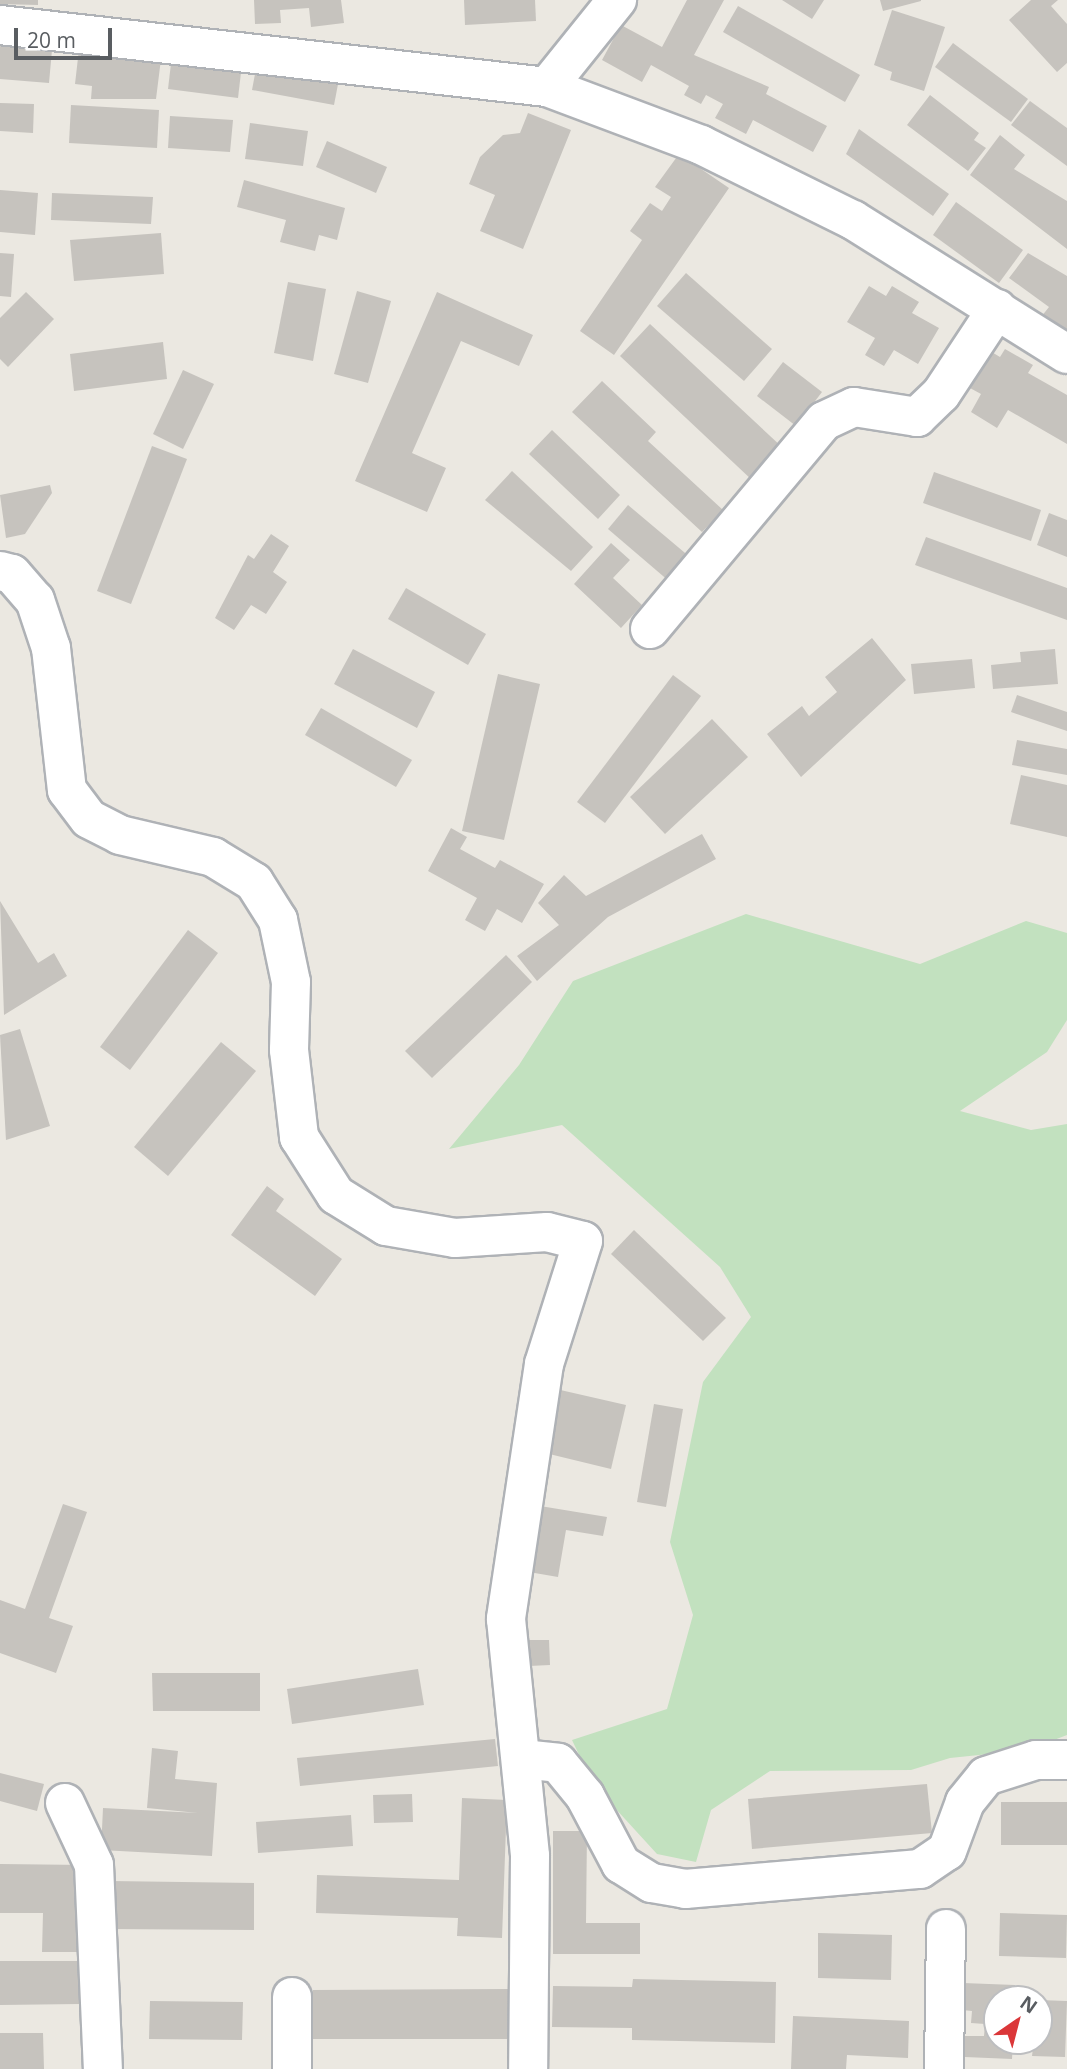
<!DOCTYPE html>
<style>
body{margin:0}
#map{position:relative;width:1067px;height:2069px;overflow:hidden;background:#ebe8e1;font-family:"Open Sans",sans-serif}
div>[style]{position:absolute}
.green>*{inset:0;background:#c2e1bf}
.building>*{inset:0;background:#c6c3be}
.roads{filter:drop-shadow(2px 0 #afb2b6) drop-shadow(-2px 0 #afb2b6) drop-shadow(0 2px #afb2b6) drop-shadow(0 -2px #afb2b6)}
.minor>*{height:38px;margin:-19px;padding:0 19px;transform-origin:19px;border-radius:19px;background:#fff}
span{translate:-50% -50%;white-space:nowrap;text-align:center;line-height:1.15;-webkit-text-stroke:5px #fff;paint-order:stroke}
.north{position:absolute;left:983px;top:1985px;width:70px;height:70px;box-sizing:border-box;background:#fff;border:2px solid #bdbec0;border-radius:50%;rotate:35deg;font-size:19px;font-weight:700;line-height:28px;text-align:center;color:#595d61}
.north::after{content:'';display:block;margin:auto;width:24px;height:32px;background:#db3739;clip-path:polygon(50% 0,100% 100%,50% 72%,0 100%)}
.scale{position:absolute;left:14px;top:28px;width:98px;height:32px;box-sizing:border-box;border:4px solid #595d61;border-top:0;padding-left:9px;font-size:21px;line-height:24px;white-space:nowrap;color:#595d61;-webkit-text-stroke:5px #fff;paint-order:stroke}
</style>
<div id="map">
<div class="green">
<div style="clip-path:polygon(746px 914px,920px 964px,1026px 921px,1067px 933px,1067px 1020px,1047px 1052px,960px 1111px,1031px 1130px,1067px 1124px,1067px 1735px,1028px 1750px,950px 1758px,911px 1770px,770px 1771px,711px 1810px,696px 1862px,657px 1854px,593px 1784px,572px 1740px,667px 1709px,693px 1615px,670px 1542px,703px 1382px,751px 1317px,720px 1267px,562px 1125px,449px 1149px,519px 1065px,573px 981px)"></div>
</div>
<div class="building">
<div style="clip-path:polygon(0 0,38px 0,38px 5px,0 4px)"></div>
<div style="clip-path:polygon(254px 0,341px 0,344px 23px,311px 27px,309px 8px,280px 10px,281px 23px,255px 24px)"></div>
<div style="clip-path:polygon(464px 0,535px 0,536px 21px,465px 25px)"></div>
<div style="clip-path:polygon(687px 0,724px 0,694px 55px,769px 87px,766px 94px,827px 126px,813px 152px,753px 120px,746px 134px,715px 118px,723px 104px,706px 95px,701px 104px,684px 95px,689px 86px,651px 65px,642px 82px,602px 60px,621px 25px,662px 47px)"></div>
<div style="clip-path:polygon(782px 0,824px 0,812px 19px)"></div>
<div style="clip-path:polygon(880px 0,921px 0,921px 1px,883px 11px)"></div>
<div style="clip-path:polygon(1031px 0,1058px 0,1051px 6px,1067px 24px,1067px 63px,1057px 72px,1009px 20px)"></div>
<div style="clip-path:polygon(738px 6px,860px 75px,845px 102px,723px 32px)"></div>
<div style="clip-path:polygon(892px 10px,945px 27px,924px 91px,890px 80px,892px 72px,874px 65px)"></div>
<div style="clip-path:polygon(953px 43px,1028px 99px,1011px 122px,935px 67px)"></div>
<div style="clip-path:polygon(0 46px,52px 50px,49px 83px,0 79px)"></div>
<div style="clip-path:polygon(79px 49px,161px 59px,156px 99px,91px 99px,92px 86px,75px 84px)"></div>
<div style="clip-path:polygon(172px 55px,242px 64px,238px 98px,168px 89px)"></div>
<div style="clip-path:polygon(257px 63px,339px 79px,334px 105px,252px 90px)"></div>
<div style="clip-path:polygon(930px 95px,979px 133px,974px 140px,986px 148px,968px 171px,907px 125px)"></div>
<div style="clip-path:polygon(1030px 101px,1067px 128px,1067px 166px,1011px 125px)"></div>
<div style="clip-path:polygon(0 103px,34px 104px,33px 133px,0 131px)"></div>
<div style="clip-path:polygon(71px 105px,159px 110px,157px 148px,69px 143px)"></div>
<div style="clip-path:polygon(528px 113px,571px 130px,523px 249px,480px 231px,495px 195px,469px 184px,480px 157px,503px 135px,520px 133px)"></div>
<div style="clip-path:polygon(170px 116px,233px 120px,230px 152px,168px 148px)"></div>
<div style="clip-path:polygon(250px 123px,308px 131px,303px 166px,245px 159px)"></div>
<div style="clip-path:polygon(859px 129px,949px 194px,933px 216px,846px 154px)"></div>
<div style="clip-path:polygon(1000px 135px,1025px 155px,1014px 169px,1067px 201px,1067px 249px,970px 175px)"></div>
<div style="clip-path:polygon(327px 141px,387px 167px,376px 193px,316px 167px)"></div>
<div style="clip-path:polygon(679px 154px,729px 188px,614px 355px,580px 331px,642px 240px,630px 231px,650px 203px,662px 211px,671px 197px,655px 187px)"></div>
<div style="clip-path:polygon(244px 180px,345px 208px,337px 240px,319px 235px,315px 251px,280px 242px,286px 220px,237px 207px)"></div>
<div style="clip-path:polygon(0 190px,38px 193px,35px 235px,0 232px)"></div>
<div style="clip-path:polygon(52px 193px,153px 197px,151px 224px,51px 220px)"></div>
<div style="clip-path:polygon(956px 202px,1023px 250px,999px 283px,933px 235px)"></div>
<div style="clip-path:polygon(161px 233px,164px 274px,74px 281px,70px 240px)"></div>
<div style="clip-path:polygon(0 253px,14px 254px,11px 297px,0 296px)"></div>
<div style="clip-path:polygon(1028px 253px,1067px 276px,1067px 336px,1041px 317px,1049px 307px,1009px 278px)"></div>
<div style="clip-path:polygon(686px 273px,772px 349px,744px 381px,657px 306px)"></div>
<div style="clip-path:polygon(288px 282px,326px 289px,313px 361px,274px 353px)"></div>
<div style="clip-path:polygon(869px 286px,886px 296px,892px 286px,919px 302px,912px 313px,939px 328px,918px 364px,894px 350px,884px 366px,865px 355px,875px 338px,847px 322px)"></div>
<div style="clip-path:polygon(357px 291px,391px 301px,368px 383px,334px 374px)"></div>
<div style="clip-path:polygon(26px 292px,54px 319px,8px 367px,0 359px,0 318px)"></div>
<div style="clip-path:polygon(437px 292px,533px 335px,519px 366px,461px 341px,412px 453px,446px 468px,427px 512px,355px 481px)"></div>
<div style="clip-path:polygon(650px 324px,783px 448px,753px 481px,620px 356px)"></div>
<div style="clip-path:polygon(163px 342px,167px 379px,74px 391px,70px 354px)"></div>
<div style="clip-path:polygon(1005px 349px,1033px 365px,1028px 373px,1067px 395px,1067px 444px,1008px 410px,997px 428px,971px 412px,981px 394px,970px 388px,990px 351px,1000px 357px)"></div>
<div style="clip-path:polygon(783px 362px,822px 392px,796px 426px,757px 396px)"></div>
<div style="clip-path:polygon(183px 370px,214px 384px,183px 449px,153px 434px)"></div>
<div style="clip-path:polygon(602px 381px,656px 432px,648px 441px,723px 510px,702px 532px,572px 412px)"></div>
<div style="clip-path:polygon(552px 430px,620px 495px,598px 519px,529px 454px)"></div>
<div style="clip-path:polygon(152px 446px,187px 459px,131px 604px,97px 591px)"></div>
<div style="clip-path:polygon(512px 471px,593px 547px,571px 571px,485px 500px)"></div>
<div style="clip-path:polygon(934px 472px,1041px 510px,1031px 541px,923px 503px)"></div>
<div style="clip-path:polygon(50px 485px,52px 493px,25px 534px,6px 538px,0 495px)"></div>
<div style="clip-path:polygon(628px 505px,691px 558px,670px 582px,608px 529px)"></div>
<div style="clip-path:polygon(1049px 513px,1067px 520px,1067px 557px,1037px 545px)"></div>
<div style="clip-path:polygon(271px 534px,289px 546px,273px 572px,287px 582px,266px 614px,251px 605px,234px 630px,215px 618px,248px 555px,254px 559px)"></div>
<div style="clip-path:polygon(926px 537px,1067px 588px,1067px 620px,915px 565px)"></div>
<div style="clip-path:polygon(611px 543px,630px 560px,613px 578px,642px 605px,621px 628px,574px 584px)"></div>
<div style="clip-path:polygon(406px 588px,486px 634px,468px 665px,388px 619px)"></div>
<div style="clip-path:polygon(872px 638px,906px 680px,801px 777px,767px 734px,802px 706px,809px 716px,837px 692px,825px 677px)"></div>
<div style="clip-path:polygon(353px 649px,435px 692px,417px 728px,334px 684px)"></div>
<div style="clip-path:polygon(1055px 649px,1058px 684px,993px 689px,991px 665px,1021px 662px,1020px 652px)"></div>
<div style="clip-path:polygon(972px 659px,975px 688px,914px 694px,911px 664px)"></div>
<div style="clip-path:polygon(498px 674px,540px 684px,504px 840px,462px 831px)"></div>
<div style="clip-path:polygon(673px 675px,701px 696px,605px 823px,577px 802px)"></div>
<div style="clip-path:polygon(1017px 695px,1067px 712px,1067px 731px,1011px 712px)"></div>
<div style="clip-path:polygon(321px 708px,412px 760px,396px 787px,305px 735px)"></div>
<div style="clip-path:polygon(712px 719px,748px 757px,665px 834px,630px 797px)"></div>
<div style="clip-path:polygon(1017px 740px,1067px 749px,1067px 775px,1012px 765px)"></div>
<div style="clip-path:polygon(1021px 775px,1067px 785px,1067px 837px,1010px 824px)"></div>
<div style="clip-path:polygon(451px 828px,467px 837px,460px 849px,495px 868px,500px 860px,544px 884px,522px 923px,497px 909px,485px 931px,465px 920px,477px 898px,428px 871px)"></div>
<div style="clip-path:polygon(702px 834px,716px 859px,608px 917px,537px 981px,517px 956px,559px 925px,538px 903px,564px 875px,586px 896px)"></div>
<div style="clip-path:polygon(0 901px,38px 963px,54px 953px,67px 976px,4px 1015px)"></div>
<div style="clip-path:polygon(188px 930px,218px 953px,130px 1070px,100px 1047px)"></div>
<div style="clip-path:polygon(506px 955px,532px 982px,432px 1078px,405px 1051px)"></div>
<div style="clip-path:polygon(20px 1029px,50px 1126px,6px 1140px,0 1035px)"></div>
<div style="clip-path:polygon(221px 1042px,256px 1071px,168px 1176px,134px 1147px)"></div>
<div style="clip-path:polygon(267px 1186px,284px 1199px,276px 1211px,342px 1259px,315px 1296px,231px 1235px)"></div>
<div style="clip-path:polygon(634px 1230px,726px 1318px,703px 1341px,611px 1254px)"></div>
<div style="clip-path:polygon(556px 1389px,626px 1405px,611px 1469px,541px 1452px)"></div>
<div style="clip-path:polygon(654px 1404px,683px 1409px,666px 1507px,637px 1502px)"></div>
<div style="clip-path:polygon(63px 1504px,87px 1512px,49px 1618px,73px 1626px,56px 1673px,0 1653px,0 1600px,25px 1609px)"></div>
<div style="clip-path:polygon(534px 1505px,607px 1517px,603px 1536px,566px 1530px,558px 1577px,523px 1571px)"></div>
<div style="clip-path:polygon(528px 1640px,549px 1640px,550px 1665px,529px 1666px)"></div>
<div style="clip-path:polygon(418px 1669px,424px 1705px,292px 1724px,287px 1689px)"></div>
<div style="clip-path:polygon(152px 1673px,260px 1673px,260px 1711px,153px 1711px)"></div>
<div style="clip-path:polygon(495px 1739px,498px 1766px,300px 1786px,297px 1758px)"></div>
<div style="clip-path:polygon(152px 1748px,178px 1751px,175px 1779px,217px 1783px,212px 1856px,101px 1850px,103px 1808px,198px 1813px,147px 1808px)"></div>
<div style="clip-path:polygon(0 1773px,44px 1784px,37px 1811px,0 1801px)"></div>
<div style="clip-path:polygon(927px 1784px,932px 1833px,752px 1849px,748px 1799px)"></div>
<div style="clip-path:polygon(412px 1794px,413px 1822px,374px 1823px,373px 1795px)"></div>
<div style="clip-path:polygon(462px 1798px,507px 1800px,502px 1938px,457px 1936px,458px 1918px,316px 1913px,317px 1875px,459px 1880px)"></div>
<div style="clip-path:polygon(1001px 1802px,1067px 1802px,1067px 1845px,1001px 1845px)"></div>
<div style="clip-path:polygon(351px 1815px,353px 1846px,258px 1853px,256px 1822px)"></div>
<div style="clip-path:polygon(553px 1831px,587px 1831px,586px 1923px,640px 1923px,640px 1954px,553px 1954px)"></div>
<div style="clip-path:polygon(0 1864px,85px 1865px,84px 1952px,42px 1952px,43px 1913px,0 1913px)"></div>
<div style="clip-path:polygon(110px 1881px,254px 1883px,254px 1930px,109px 1929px)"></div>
<div style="clip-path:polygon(1000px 1913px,1067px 1915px,1066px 1958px,999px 1956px)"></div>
<div style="clip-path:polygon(818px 1933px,892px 1935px,891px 1980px,818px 1978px)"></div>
<div style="clip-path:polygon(0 1961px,79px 1961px,79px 2004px,0 2005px)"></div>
<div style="clip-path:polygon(633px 1979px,776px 1982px,775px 2043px,632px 2040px,632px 2028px,552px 2027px,553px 1986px,632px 1987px)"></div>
<div style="clip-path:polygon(963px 1983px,1015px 1985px,1014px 1999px,997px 1999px,997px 2041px,1013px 2041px,1012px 2059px,965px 2057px,965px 2036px,984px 2036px,985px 2024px,971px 2023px,972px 2011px,962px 2010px)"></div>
<div style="clip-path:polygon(508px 1989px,509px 2039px,313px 2039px,313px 1990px)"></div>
<div style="clip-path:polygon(1039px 2000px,1067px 2001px,1065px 2057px,1032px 2056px)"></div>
<div style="clip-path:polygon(150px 2001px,243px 2002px,242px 2040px,149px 2039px)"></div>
<div style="clip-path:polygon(793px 2016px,909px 2021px,908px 2058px,847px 2055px,846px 2069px,791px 2069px)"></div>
<div style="clip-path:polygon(0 2033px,43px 2033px,44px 2069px,0 2069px)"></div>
</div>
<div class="roads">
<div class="minor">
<div style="left:0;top:25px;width:551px;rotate:6.47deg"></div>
<div style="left:547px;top:87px;width:165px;rotate:20.6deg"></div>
<div style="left:701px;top:145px;width:169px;rotate:26.3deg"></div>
<div style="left:853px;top:220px;width:252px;rotate:32.1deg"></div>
<div style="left:547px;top:87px;width:112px;rotate:-51.2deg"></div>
<div style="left:0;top:571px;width:12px;rotate:14deg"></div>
<div style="left:12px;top:574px;width:35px;rotate:49deg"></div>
<div style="left:35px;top:600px;width:51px;rotate:71.6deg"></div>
<div style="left:51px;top:648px;width:143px;rotate:83.6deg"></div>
<div style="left:67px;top:790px;width:36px;rotate:53deg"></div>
<div style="left:89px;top:819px;width:35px;rotate:27deg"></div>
<div style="left:120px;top:835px;width:96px;rotate:13.3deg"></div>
<div style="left:213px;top:857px;width:48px;rotate:31.4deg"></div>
<div style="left:254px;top:882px;width:45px;rotate:57.7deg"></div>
<div style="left:278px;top:920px;width:63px;rotate:78.2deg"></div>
<div style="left:291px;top:982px;width:68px;rotate:91.7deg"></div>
<div style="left:289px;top:1050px;width:88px;rotate:83.4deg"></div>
<div style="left:299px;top:1137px;width:69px;rotate:57.5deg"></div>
<div style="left:336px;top:1195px;width:59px;rotate:31.8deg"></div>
<div style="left:386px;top:1226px;width:70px;rotate:9.9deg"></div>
<div style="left:455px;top:1238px;width:92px;rotate:-3.7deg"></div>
<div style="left:547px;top:1232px;width:37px;rotate:14deg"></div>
<div style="left:583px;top:1241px;width:129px;rotate:107.6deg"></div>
<div style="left:544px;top:1364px;width:258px;rotate:98.5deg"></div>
<div style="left:506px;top:1619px;width:238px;rotate:84.2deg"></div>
<div style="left:530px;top:1856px;width:213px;rotate:90.5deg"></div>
<div style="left:650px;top:629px;width:271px;rotate:-50.1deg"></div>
<div style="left:824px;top:421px;width:33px;rotate:-25deg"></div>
<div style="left:854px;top:407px;width:64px;rotate:9deg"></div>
<div style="left:917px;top:417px;width:33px;rotate:-44deg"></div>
<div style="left:941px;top:394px;width:102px;rotate:-56.6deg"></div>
<div style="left:522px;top:1759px;width:36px;rotate:6deg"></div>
<div style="left:558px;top:1763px;width:43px;rotate:50.7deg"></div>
<div style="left:585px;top:1796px;width:77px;rotate:62.1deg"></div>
<div style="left:621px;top:1864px;width:36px;rotate:32deg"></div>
<div style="left:652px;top:1883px;width:34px;rotate:10deg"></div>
<div style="left:685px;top:1889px;width:236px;rotate:-4.9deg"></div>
<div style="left:920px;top:1869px;width:32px;rotate:-34deg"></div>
<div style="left:947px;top:1851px;width:52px;rotate:-69.8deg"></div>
<div style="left:965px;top:1802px;width:33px;rotate:-51deg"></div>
<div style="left:986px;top:1776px;width:52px;rotate:-17.7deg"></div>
<div style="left:1036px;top:1760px;width:31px"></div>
<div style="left:65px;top:1803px;width:68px;rotate:64.9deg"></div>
<div style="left:94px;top:1865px;width:204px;rotate:87.5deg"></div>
<div style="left:292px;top:1997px;width:72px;rotate:90deg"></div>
<div style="left:944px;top:2069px;width:140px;rotate:-89.2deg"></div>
</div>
</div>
<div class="north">N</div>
<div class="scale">20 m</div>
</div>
